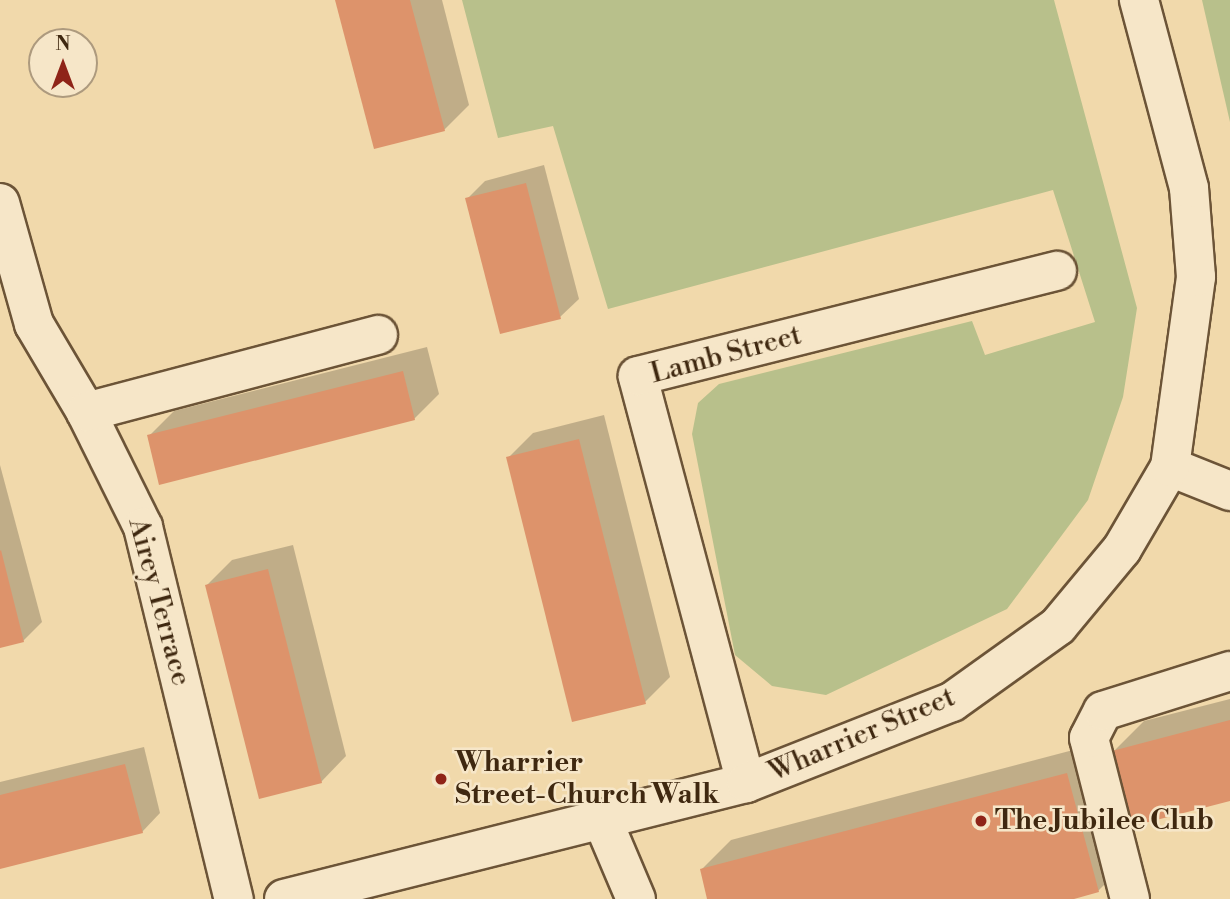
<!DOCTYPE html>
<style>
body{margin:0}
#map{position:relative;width:1230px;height:899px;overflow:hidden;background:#f1d9ab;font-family:"Libre Bodoni",serif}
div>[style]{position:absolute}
.green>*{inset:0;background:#b8c08b}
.shadow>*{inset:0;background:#0003}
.building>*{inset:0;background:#dd936b}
.roads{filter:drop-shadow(2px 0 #6c5437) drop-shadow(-2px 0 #6c5437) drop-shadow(0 2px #6c5437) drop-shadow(0 -2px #6c5437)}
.minor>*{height:38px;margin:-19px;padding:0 19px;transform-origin:19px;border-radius:19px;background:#f6e6c8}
.dots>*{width:19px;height:19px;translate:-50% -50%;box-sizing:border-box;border:4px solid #f6e6c8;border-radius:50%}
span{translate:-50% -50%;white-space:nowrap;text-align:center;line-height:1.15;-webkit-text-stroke:5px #f6e6c8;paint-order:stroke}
.street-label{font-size:28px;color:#3f2810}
.poi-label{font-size:28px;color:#3f2810;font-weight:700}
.left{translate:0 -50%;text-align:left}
.north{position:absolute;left:28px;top:28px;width:70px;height:70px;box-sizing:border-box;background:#f6e6c8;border:2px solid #ad9a7e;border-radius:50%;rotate:0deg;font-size:19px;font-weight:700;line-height:28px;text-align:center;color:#3f2810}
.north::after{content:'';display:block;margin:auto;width:24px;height:32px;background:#8f2418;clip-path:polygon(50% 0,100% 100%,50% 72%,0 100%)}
</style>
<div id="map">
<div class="green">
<div style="clip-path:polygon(462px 0,1054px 0,1137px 308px,1123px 397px,1088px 500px,1007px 609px,826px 695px,772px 686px,735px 655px,692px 434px,698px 403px,719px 384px,972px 321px,985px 355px,1095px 322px,1053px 190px,608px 309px,553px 126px,498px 138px)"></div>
<div style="clip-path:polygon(1202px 0,1230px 0,1230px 122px)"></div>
</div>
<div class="shadow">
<div style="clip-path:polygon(337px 0,442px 0,469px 105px,444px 130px)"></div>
<div style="clip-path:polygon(544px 165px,579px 299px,560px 317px,467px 199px,485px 181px)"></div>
<div style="clip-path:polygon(427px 347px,439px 394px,414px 419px,149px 436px,174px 411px)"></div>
<div style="clip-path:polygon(604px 415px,670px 677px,645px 702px,508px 458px,533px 433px)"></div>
<div style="clip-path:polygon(0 465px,42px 622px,23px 641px,0 646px)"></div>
<div style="clip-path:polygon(293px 545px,346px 756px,321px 782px,206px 586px,232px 560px)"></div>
<div style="clip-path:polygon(1230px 699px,1230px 799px,1114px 751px,1144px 721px)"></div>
<div style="clip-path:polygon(1096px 744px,1128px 861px,1098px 891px,1067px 899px,709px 899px,701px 870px,731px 840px)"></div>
<div style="clip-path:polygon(144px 747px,160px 813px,142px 832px,0 867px,0 782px)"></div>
</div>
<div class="building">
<div style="clip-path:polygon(335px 0,410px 0,445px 131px,374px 149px)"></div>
<div style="clip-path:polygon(526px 183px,561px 319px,500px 334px,465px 198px)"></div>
<div style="clip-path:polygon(403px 371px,415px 420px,159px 485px,147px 435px)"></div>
<div style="clip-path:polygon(579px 439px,646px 704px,572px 722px,506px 457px)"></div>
<div style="clip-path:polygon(1px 550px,24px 642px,0 648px,0 551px)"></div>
<div style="clip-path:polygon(268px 569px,322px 783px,259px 799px,205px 585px)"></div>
<div style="clip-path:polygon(1230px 720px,1230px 801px,1133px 826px,1112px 751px)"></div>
<div style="clip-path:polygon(125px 764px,143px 833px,0 869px,0 795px)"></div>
<div style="clip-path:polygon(1067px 773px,1099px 892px,1074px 899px,707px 899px,700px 869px)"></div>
</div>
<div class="roads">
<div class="minor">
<div style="left:0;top:203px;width:126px;rotate:74.3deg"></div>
<div style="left:34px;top:324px;width:102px;rotate:59.4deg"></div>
<div style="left:86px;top:412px;width:128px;rotate:63.6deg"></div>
<div style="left:143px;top:527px;width:383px;rotate:76.3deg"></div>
<div style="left:86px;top:412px;width:302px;rotate:-14.8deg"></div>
<div style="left:1170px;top:467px;width:65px;rotate:21.8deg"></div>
<div style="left:746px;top:783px;width:421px;rotate:-104.9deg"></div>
<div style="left:638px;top:376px;width:432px;rotate:-14.1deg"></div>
<div style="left:602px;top:819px;width:87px;rotate:67deg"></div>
<div style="left:284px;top:899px;width:476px;rotate:-14.1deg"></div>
<div style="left:746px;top:783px;width:221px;rotate:-21.5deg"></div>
<div style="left:952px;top:702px;width:130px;rotate:-35.6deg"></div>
<div style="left:1058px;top:626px;width:100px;rotate:-50.3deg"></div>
<div style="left:1122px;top:549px;width:95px;rotate:-59.7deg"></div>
<div style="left:1170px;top:467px;width:192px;rotate:-82.2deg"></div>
<div style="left:1196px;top:277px;width:89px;rotate:-94.5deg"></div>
<div style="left:1189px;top:188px;width:195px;rotate:-104.9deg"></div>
<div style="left:1130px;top:899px;width:166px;rotate:-104.3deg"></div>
<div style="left:1089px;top:738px;width:30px;rotate:-63deg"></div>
<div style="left:1103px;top:711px;width:133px;rotate:-17.5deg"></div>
</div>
</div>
<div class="dots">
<div style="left:441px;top:779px;background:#8f2418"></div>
<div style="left:981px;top:821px;background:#8f2418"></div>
</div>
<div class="street-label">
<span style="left:726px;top:355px;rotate:-15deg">Lamb Street</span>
<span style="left:159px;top:602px;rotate:75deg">Airey Terrace</span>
<span style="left:862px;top:735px;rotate:-23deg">Wharrier Street</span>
</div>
<div class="poi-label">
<span class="left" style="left:455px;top:779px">Wharrier<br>Street-Church Walk</span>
<span class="left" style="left:995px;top:821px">The Jubilee Club</span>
</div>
<div class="north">N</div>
</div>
